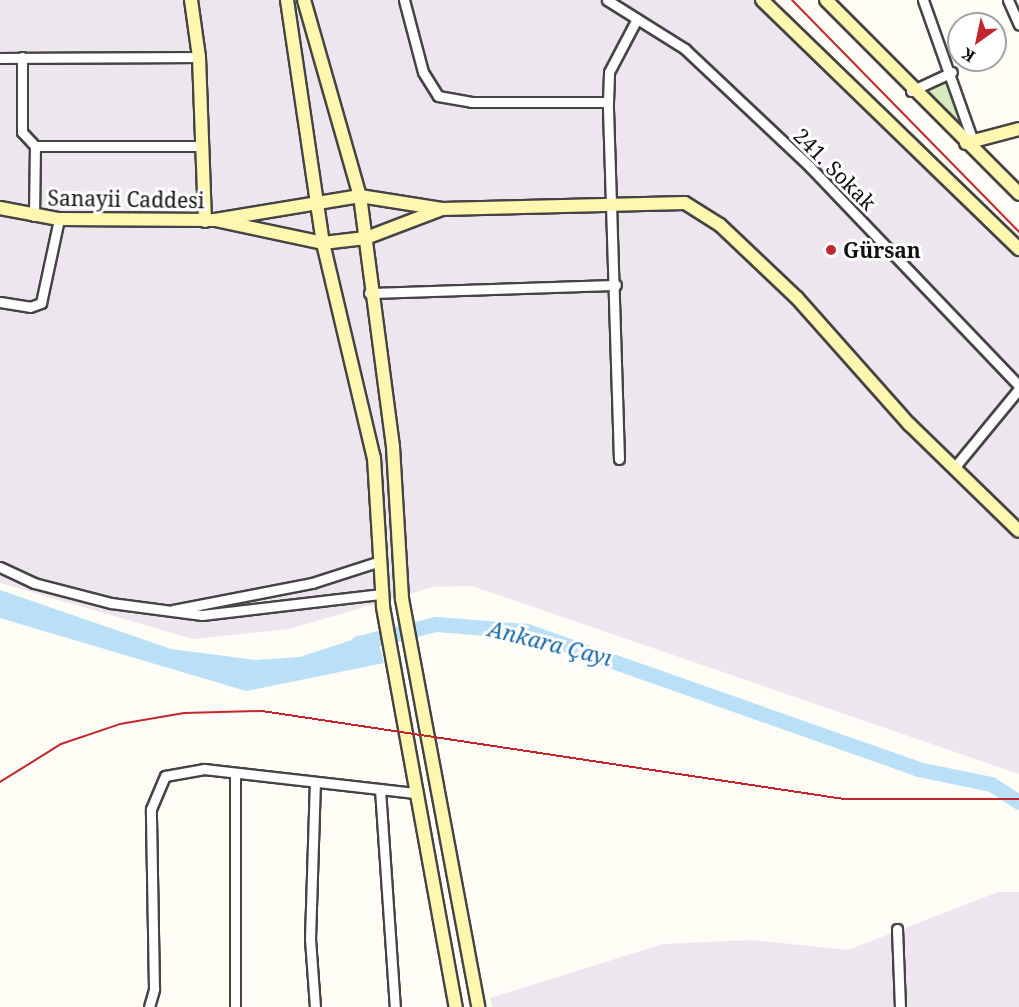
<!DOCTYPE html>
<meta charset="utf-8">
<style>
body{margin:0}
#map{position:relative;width:1019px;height:1007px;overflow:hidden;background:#fffdf5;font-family:"Noto Serif",serif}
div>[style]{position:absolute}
.industrial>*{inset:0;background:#eee6ef}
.green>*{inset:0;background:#d5ebbd}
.water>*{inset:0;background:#b9e0f7}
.river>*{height:15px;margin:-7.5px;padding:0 7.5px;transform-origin:7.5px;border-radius:7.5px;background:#b9e0f7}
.roads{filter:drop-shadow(2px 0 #444) drop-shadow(-2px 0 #444) drop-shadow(0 2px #444) drop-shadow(0 -2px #444)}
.street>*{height:9px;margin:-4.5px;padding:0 4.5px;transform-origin:4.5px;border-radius:4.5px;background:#fff}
.secondary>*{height:12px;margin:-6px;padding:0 6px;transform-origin:6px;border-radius:6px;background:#fff6b0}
.rail>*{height:2px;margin:-1px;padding:0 1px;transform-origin:1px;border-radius:1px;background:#c4262e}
.dots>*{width:16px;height:16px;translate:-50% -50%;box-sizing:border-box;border:3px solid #fff;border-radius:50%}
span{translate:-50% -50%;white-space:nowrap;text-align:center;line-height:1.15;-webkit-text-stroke:6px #fff;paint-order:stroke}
.street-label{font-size:21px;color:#111}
.poi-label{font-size:21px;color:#111;font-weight:700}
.left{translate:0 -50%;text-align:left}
.water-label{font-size:22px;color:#1768a6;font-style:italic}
.north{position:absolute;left:947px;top:12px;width:60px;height:60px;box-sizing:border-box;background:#fff;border:2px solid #a0a0a0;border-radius:50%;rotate:213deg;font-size:16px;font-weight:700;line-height:24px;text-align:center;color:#111}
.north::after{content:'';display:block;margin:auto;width:21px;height:27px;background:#c4262e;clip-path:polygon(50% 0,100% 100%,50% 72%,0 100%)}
</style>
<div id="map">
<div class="industrial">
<div style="clip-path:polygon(0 0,771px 0,1019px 242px,1019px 774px,472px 586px,433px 587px,289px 629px,193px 639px,0 583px)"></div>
<div style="clip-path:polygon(998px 892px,1019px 892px,1019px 1007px,492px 1007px,490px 998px,663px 944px,752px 940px,848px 950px)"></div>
</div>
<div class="green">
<div style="clip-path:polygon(948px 79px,965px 126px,963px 129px,922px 89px)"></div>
</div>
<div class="water">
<div style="clip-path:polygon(0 590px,171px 649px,256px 660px,300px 657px,376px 632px,384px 663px,246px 691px,0 618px)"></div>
</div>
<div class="river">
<div style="left:358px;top:643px;width:80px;rotate:-13.7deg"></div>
<div style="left:436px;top:624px;width:91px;rotate:4.4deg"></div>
<div style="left:527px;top:631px;width:415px;rotate:19.4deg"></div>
<div style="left:918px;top:769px;width:75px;rotate:11.6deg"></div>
<div style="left:991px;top:784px;width:33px;rotate:33deg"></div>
</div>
<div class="roads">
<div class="street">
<div style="left:404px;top:0;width:74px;rotate:75.2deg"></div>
<div style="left:423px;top:72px;width:28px;rotate:58deg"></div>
<div style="left:438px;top:96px;width:34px;rotate:10deg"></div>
<div style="left:471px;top:102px;width:137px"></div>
<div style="left:607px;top:0;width:92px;rotate:32.1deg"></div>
<div style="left:685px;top:49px;width:172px;rotate:43.3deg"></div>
<div style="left:810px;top:167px;width:303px;rotate:46.3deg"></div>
<div style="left:923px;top:0;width:150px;rotate:70.5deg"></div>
<div style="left:1008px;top:0;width:27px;rotate:66deg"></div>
<div style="left:22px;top:57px;width:75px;rotate:90deg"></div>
<div style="left:22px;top:132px;width:19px;rotate:47deg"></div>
<div style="left:0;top:58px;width:199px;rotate:-0.3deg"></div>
<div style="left:911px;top:91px;width:45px;rotate:-24.9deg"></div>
<div style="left:34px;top:216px;width:70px;rotate:-89.2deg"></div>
<div style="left:35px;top:146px;width:168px"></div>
<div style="left:369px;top:293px;width:247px;rotate:-1.9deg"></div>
<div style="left:0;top:302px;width:30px;rotate:9deg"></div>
<div style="left:30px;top:307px;width:12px;rotate:-20deg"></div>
<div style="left:41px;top:303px;width:86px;rotate:-77.9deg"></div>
<div style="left:619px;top:459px;width:357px;rotate:-91.8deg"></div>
<div style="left:608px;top:102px;width:30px;rotate:-88deg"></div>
<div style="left:609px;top:72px;width:60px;rotate:-62.2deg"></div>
<div style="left:954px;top:468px;width:102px;rotate:-50.6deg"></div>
<div style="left:0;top:567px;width:38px;rotate:25deg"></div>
<div style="left:34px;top:583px;width:80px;rotate:14.6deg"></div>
<div style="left:111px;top:603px;width:92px;rotate:7.5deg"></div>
<div style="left:202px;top:615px;width:181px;rotate:-6.7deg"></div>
<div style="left:173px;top:610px;width:142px;rotate:-11deg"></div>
<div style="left:312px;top:583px;width:71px;rotate:-17.9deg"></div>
<div style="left:380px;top:789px;width:219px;rotate:86.1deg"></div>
<div style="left:897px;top:929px;width:78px;rotate:87.8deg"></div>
<div style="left:149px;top:1007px;width:19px;rotate:-74deg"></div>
<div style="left:154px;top:989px;width:180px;rotate:-91deg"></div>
<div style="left:151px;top:809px;width:36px;rotate:-67deg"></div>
<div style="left:165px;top:776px;width:40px;rotate:-10deg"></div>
<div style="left:204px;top:769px;width:212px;rotate:6.5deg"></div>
<div style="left:235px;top:1007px;width:234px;rotate:-90deg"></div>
<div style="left:315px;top:1007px;width:68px;rotate:-94.2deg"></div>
<div style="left:310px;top:939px;width:157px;rotate:-88.2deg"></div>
</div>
<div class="secondary">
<div style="left:191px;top:0;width:58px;rotate:82deg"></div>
<div style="left:199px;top:57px;width:164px;rotate:87.9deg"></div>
<div style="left:287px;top:0;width:246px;rotate:81.6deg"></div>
<div style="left:323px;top:243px;width:221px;rotate:76.7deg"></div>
<div style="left:374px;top:458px;width:149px;rotate:86.5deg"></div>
<div style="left:383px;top:607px;width:407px;rotate:79.7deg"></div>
<div style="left:304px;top:0;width:204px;rotate:74.1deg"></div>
<div style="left:360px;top:196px;width:253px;rotate:82.5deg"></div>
<div style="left:393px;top:447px;width:152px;rotate:86.6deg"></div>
<div style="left:402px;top:599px;width:415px;rotate:79.4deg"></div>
<div style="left:762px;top:0;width:358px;rotate:44.1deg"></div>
<div style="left:826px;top:0;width:274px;rotate:45.1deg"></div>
<div style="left:966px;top:143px;width:55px;rotate:-14.8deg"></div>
<div style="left:0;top:208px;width:60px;rotate:10.6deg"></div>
<div style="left:59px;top:219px;width:156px;rotate:0.4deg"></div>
<div style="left:215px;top:220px;width:110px;rotate:12deg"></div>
<div style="left:323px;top:243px;width:43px;rotate:-6.6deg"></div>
<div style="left:366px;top:238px;width:81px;rotate:-20.9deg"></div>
<div style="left:215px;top:220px;width:147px;rotate:-9.4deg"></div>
<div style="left:360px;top:196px;width:83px;rotate:9deg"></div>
<div style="left:442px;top:209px;width:243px;rotate:-1.4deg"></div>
<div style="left:685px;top:203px;width:41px;rotate:32.2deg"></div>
<div style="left:720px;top:225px;width:106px;rotate:43.5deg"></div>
<div style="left:797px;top:298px;width:169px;rotate:48.4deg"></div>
<div style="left:909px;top:424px;width:153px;rotate:44.2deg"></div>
</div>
</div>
<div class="rail">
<div style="left:792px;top:0;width:325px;rotate:45.6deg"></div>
<div style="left:0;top:782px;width:72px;rotate:-31.9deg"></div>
<div style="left:61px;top:744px;width:62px;rotate:-18.7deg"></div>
<div style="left:120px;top:724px;width:65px;rotate:-9.8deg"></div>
<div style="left:184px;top:713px;width:78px;rotate:-1.5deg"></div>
<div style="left:262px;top:711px;width:589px;rotate:8.6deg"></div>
<div style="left:844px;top:799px;width:175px"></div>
</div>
<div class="dots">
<div style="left:831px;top:250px;background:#c4262e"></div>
</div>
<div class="street-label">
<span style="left:835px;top:169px;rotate:45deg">241. Sokak</span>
<span style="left:126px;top:199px;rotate:1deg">Sanayii Caddesi</span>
</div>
<div class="poi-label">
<span class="left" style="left:843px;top:250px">Gürsan</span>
</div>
<div class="water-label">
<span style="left:550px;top:643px;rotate:14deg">Ankara Çayı</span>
</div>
<div class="north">K</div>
</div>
